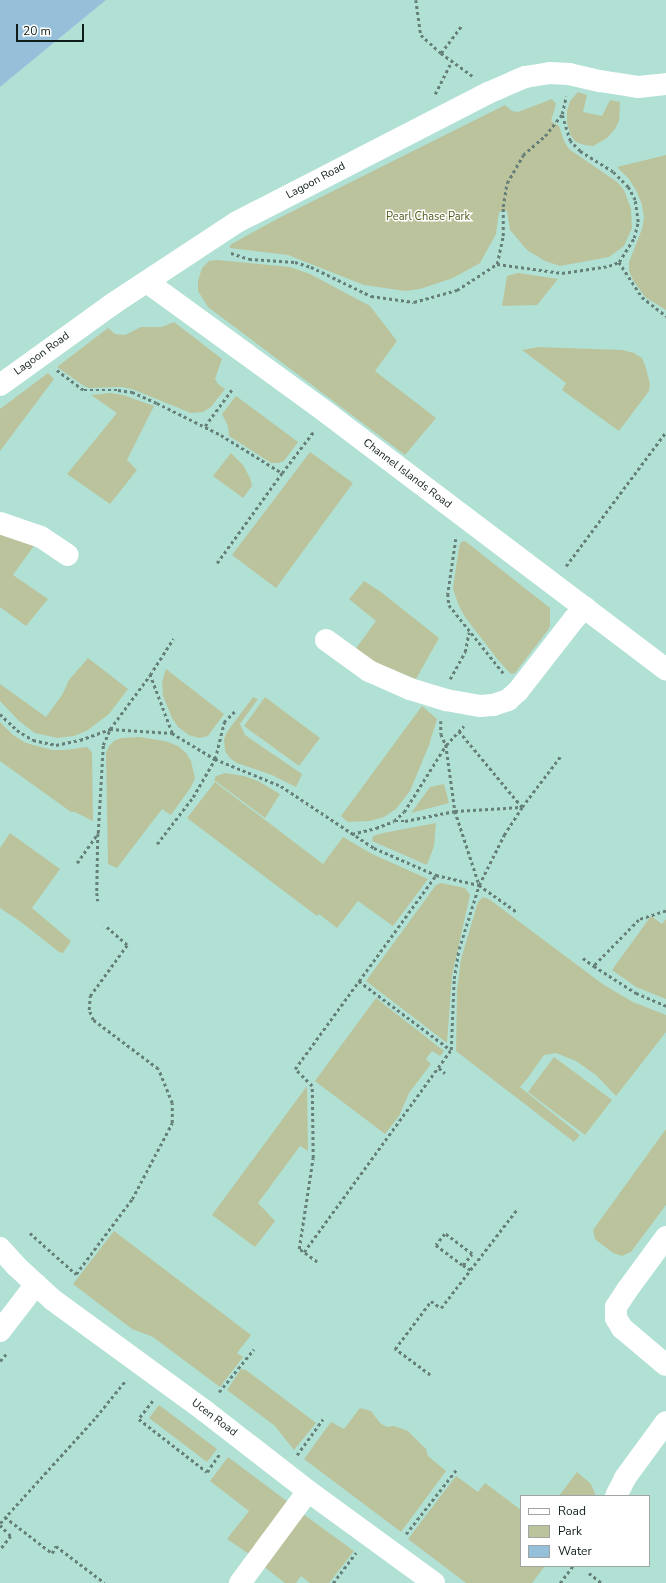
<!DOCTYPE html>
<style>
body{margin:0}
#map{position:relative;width:666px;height:1583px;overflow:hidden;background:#c5ece1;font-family:"Nunito Sans",sans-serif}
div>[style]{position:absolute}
.built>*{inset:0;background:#b1e1d4}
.green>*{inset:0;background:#bbc39c}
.water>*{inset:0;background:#96c0da}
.path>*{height:2.5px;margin-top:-1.25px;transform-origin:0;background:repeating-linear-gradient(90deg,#668079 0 3px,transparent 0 6px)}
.minor>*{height:22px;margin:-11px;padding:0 11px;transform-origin:11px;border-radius:11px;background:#fff}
span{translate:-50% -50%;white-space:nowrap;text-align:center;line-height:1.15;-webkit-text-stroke:3px #fff;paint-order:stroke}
.street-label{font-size:11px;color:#0e1d19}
.park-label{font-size:11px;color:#515a1a}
.legend{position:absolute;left:520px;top:1495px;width:130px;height:72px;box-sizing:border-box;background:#fff;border:1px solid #9fa5a3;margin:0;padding:5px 7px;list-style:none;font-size:12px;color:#0e1d19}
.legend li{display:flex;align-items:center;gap:8px;height:20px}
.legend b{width:20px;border:1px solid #9fa5a3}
.scale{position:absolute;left:16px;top:24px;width:68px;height:18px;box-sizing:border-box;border:2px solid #0e1d19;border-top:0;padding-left:5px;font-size:12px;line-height:14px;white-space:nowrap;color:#0e1d19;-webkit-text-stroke:3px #fff;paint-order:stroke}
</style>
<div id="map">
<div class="built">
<div style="clip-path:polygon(evenodd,106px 0,666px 0,666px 1583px,0 1583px,0 87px,106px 0,521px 1496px,649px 1496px,649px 1566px,521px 1566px,521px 1496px)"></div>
</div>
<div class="green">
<div style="clip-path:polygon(578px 92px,587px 95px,583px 112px,602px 116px,610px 100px,620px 102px,619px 121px,615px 129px,607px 138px,593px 146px,584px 145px,576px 142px,571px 136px,567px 123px,567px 111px,570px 101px)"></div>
<div style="clip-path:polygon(552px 99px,556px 104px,551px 121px,559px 126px,564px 141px,569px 149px,617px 182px,624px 190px,631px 209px,632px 228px,624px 246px,609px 257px,560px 266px,545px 261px,527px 250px,510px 230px,507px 211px,499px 212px,496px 234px,480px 263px,453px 278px,420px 289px,405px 291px,364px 285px,288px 255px,230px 248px,230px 245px,277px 219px,505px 105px,512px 111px,518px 112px)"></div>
<div style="clip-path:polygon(666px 155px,666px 310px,645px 297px,633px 280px,629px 271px,629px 262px,642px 229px,644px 218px,642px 205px,637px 192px,629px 179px,617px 167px)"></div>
<div style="clip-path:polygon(217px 260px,290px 267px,310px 274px,370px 306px,397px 341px,375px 371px,436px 418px,405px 455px,208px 307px,198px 291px,198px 281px,202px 268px,209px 261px)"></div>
<div style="clip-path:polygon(518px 273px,558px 279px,537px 305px,502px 306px,507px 276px)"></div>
<div style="clip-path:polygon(174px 322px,222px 359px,215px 379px,218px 384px,225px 389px,211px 407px,203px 412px,191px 413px,132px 389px,122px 387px,89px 388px,84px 386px,57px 367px,108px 328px,115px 334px,125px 335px,141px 327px,162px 327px)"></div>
<div style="clip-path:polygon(539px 347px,622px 350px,634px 353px,642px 358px,645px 365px,650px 384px,649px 391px,619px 431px,562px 390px,566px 383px,522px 350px)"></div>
<div style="clip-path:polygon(48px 373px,54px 379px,0 451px,0 409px)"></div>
<div style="clip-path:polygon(110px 393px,123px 395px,154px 406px,127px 460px,137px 470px,110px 504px,67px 474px,117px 413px,91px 395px)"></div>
<div style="clip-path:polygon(236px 396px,298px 442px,284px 461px,278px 463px,271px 463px,229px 436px,228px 426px,222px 414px)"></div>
<div style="clip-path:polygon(310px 452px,353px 483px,276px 588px,232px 555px)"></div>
<div style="clip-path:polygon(231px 453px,243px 465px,250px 478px,252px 486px,243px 498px,213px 476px)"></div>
<div style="clip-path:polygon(0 530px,36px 543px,13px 575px,48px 599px,26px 626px,0 607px)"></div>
<div style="clip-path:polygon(465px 541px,550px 608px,550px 626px,548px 630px,515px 673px,511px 674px,498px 660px,465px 617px,458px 604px,453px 588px,459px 547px,461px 542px)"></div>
<div style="clip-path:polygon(364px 581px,381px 592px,439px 638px,416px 679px,377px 663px,354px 651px,376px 621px,349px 599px)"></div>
<div style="clip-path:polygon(88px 658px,128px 689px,109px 714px,88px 730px,74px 736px,57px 738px,35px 733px,19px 721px,0 701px,0 684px,46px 717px,62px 695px,69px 680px)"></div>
<div style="clip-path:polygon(166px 669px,224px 714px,208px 736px,199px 738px,189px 735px,178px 727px,172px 718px,163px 696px,162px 682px)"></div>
<div style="clip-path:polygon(253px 697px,258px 699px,240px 724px,245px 735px,302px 774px,296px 787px,272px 775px,237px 763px,230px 758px,225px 751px,224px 739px,227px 732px)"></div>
<div style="clip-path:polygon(265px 697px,320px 738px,299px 766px,244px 726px)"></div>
<div style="clip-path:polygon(422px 706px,437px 719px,429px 745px,410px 791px,396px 809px,384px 817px,370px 821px,348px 822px,341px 816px)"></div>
<div style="clip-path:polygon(0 722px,13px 735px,26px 743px,52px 750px,65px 750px,87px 747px,92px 752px,93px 821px,75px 812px,71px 812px,0 761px)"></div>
<div style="clip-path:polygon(139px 737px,165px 741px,178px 746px,186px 753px,191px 761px,195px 778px,191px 787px,171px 815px,162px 809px,117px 868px,108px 864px,106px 753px,109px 746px,114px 741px,121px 738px)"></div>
<div style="clip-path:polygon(225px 773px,244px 776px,258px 781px,280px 794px,265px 818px,214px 780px,216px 776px)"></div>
<div style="clip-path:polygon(215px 782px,323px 864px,343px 837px,372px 854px,428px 879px,393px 926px,358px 901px,337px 928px,319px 914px,317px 916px,187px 818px)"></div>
<div style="clip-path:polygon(444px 784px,449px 803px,411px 813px,430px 787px)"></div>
<div style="clip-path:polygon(436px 823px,434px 846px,427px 865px,372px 841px,373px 836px,383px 833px)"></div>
<div style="clip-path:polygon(10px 833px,60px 869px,32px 908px,71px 941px,63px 953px,59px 952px,21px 922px,0 908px,0 848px)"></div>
<div style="clip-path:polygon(441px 883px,465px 888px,470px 895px,452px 975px,447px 1043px,366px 981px,436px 885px)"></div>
<div style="clip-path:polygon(483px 897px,489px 899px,604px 985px,633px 1002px,666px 1015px,666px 1032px,616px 1096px,596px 1075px,576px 1061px,556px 1053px,544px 1055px,527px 1079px,520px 1087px,580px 1135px,574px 1142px,456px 1051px,457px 990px,461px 959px,478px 902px)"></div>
<div style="clip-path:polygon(651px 916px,662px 924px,666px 919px,666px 999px,636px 987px,612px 970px)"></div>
<div style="clip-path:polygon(376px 998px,444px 1051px,440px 1056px,432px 1051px,426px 1059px,431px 1064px,409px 1093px,399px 1116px,385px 1134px,315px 1081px)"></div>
<div style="clip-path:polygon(554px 1057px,612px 1100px,585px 1135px,528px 1092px)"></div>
<div style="clip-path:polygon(307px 1086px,308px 1151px,300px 1146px,258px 1203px,275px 1221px,255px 1247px,212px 1215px)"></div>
<div style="clip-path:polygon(666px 1129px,666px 1205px,631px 1252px,622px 1256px,613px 1253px,595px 1239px,593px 1230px)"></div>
<div style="clip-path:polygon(114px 1231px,251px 1335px,237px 1353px,243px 1357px,220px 1387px,153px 1337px,132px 1329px,73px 1284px)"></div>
<div style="clip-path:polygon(241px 1369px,246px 1370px,316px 1423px,294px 1450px,275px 1426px,227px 1390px)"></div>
<div style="clip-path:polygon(159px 1405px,217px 1449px,207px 1462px,149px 1418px)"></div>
<div style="clip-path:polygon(360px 1408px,371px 1411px,380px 1423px,387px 1427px,394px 1426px,408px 1431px,426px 1449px,428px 1456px,446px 1471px,401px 1532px,304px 1459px,331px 1422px,344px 1429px)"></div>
<div style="clip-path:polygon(228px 1457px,288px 1502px,249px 1554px,227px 1539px,249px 1511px,210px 1481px)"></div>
<div style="clip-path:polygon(577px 1472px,591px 1484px,596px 1496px,559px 1496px)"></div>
<div style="clip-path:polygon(456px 1476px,478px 1492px,485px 1483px,521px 1510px,521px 1566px,545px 1566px,532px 1583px,466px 1583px,408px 1539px)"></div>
<div style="clip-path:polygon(303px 1514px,354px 1551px,329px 1583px,310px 1583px,301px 1576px,296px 1583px,285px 1583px,263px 1566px)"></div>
</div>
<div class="water">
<div style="clip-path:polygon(0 0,106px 0,0 87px)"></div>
</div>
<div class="path">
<div style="left:416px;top:0;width:35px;rotate:82deg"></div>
<div style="left:421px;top:35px;width:27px;rotate:42deg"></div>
<div style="left:441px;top:53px;width:39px;rotate:36deg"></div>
<div style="left:441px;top:53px;width:36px;rotate:-53deg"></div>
<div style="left:435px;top:94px;width:38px;rotate:-63deg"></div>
<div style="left:231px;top:253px;width:19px;rotate:18deg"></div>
<div style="left:249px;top:259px;width:46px;rotate:3.7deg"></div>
<div style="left:295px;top:262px;width:17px;rotate:17deg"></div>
<div style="left:311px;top:267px;width:67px;rotate:25.8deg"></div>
<div style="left:371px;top:296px;width:43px;rotate:7.9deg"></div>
<div style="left:414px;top:302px;width:45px;rotate:-15.6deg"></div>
<div style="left:457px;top:290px;width:48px;rotate:-33deg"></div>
<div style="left:497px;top:264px;width:29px;rotate:-78deg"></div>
<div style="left:503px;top:236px;width:29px;rotate:-90deg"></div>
<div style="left:503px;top:207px;width:24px;rotate:-81deg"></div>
<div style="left:507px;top:183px;width:32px;rotate:-60deg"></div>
<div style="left:523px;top:155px;width:29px;rotate:-41deg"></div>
<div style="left:545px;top:136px;width:28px;rotate:-52deg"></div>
<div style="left:562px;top:114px;width:18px;rotate:-77deg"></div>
<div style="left:619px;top:262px;width:42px;rotate:56.7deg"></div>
<div style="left:642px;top:297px;width:31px;rotate:38deg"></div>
<div style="left:497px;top:264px;width:66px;rotate:7.9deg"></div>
<div style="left:562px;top:273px;width:48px;rotate:-8.5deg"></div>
<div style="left:609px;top:266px;width:11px;rotate:-22deg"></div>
<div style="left:619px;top:262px;width:28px;rotate:-58deg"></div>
<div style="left:634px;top:238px;width:16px;rotate:-76deg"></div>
<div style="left:638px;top:222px;width:22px;rotate:-98deg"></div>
<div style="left:635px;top:200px;width:15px;rotate:-118deg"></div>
<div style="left:628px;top:187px;width:21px;rotate:-135deg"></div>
<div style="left:613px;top:172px;width:39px;rotate:-148deg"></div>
<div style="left:580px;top:151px;width:14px;rotate:-135deg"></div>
<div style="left:570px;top:141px;width:27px;rotate:-107deg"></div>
<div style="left:57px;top:370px;width:34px;rotate:37deg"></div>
<div style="left:84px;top:390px;width:34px"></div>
<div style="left:118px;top:390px;width:14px;rotate:8deg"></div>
<div style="left:132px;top:392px;width:27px;rotate:24deg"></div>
<div style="left:157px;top:403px;width:72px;rotate:26.6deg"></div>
<div style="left:221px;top:435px;width:72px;rotate:31.9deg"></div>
<div style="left:282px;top:473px;width:53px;rotate:-52.7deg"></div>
<div style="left:205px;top:426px;width:47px;rotate:-53.6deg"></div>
<div style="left:456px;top:539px;width:56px;rotate:98.3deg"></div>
<div style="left:448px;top:594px;width:11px;rotate:85deg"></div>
<div style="left:449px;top:605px;width:88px;rotate:51.4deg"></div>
<div style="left:217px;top:563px;width:111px;rotate:-54.2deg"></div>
<div style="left:566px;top:566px;width:167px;rotate:-53.3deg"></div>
<div style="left:450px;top:679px;width:31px;rotate:-61deg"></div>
<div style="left:465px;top:652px;width:20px;rotate:-79deg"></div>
<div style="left:0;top:714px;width:23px;rotate:43deg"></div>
<div style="left:17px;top:730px;width:19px;rotate:32deg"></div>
<div style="left:33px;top:740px;width:24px;rotate:12deg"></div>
<div style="left:56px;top:745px;width:25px;rotate:-12deg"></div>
<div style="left:80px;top:740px;width:32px;rotate:-20deg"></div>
<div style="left:110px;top:729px;width:67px;rotate:-53.5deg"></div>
<div style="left:441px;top:721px;width:13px;rotate:90deg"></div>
<div style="left:441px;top:734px;width:12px;rotate:66deg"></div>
<div style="left:446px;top:745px;width:67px;rotate:82.2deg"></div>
<div style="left:455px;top:811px;width:77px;rotate:71.8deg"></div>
<div style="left:459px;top:731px;width:99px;rotate:50.3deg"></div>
<div style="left:172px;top:733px;width:62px;rotate:-110.8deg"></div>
<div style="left:150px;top:675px;width:43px;rotate:-57.4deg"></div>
<div style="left:395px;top:821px;width:10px"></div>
<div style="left:405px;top:821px;width:51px;rotate:-11.3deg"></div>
<div style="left:455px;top:811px;width:66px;rotate:-3.5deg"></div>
<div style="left:98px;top:834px;width:59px;rotate:91deg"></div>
<div style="left:97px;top:893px;width:8px;rotate:83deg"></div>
<div style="left:352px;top:834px;width:25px;rotate:-14deg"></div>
<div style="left:376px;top:828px;width:19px;rotate:-21deg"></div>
<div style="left:394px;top:821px;width:13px;rotate:-42deg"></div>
<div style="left:404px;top:812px;width:79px;rotate:-57.9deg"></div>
<div style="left:446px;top:745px;width:26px;rotate:-47deg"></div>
<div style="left:157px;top:844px;width:59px;rotate:-52.5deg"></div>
<div style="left:193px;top:797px;width:44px;rotate:-59.9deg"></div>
<div style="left:215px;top:759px;width:38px;rotate:-76deg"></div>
<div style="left:224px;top:722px;width:17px;rotate:-45deg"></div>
<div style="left:77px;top:863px;width:37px;rotate:-55deg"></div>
<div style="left:98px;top:833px;width:88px;rotate:-86.7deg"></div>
<div style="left:103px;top:745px;width:17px;rotate:-66deg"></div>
<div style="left:110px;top:729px;width:62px;rotate:3.7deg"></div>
<div style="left:172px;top:733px;width:50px;rotate:31.2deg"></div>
<div style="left:215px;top:759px;width:71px;rotate:22.2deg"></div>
<div style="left:281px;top:786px;width:112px;rotate:33.7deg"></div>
<div style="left:374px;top:848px;width:68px;rotate:23.5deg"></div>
<div style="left:436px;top:875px;width:44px;rotate:13.1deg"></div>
<div style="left:479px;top:885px;width:47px;rotate:35.4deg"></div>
<div style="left:666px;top:911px;width:28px;rotate:162deg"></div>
<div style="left:639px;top:920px;width:64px;rotate:134.4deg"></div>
<div style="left:594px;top:966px;width:50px;rotate:32.7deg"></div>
<div style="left:636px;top:993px;width:33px;rotate:23deg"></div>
<div style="left:583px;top:958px;width:14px;rotate:36deg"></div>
<div style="left:359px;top:981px;width:131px;rotate:-54deg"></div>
<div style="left:439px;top:1068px;width:8px;rotate:40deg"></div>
<div style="left:30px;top:1233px;width:62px;rotate:41.7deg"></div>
<div style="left:76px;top:1274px;width:94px;rotate:-53.3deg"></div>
<div style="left:132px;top:1199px;width:86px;rotate:-62.2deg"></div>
<div style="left:172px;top:1123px;width:20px;rotate:-90deg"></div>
<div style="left:172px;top:1103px;width:37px;rotate:-112deg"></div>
<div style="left:158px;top:1069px;width:81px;rotate:-143deg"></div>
<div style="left:93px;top:1020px;width:11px;rotate:-112deg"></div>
<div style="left:89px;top:1010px;width:14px;rotate:-86deg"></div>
<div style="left:90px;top:996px;width:63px;rotate:-54deg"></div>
<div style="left:127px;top:945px;width:30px;rotate:-139deg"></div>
<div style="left:304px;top:1252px;width:250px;rotate:-54deg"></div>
<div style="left:451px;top:1050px;width:71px;rotate:-87.6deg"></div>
<div style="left:454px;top:979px;width:30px;rotate:-81deg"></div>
<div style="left:459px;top:949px;width:67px;rotate:-72.6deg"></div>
<div style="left:479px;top:885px;width:56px;rotate:-63.4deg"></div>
<div style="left:504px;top:835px;width:33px;rotate:-57deg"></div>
<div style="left:522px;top:807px;width:63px;rotate:-52.8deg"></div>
<div style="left:317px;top:1262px;width:22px;rotate:-144deg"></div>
<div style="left:299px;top:1249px;width:92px;rotate:-81.3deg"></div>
<div style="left:313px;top:1158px;width:72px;rotate:-90.8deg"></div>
<div style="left:312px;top:1086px;width:24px;rotate:-135deg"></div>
<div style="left:295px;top:1069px;width:109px;rotate:-54deg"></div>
<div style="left:359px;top:981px;width:115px;rotate:36.9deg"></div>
<div style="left:463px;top:1265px;width:14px;rotate:-51deg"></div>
<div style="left:472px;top:1254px;width:34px;rotate:-143deg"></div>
<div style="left:445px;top:1234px;width:14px;rotate:129deg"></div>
<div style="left:436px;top:1245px;width:34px;rotate:37deg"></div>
<div style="left:463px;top:1265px;width:9px;rotate:32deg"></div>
<div style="left:0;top:1361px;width:9px;rotate:-49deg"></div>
<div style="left:430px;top:1375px;width:44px;rotate:-143.4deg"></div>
<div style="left:395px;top:1349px;width:60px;rotate:-53.1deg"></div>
<div style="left:431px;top:1301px;width:12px;rotate:35deg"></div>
<div style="left:441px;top:1308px;width:126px;rotate:-52.4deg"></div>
<div style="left:219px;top:1392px;width:55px;rotate:-50.9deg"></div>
<div style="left:153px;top:1401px;width:23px;rotate:128deg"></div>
<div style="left:139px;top:1419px;width:86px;rotate:37.9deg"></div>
<div style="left:207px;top:1472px;width:24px;rotate:-55deg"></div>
<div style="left:297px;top:1455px;width:44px;rotate:-54.2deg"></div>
<div style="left:5px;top:1517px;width:59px;rotate:37.5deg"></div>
<div style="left:52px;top:1553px;width:8px;rotate:-60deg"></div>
<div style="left:56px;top:1546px;width:61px;rotate:37.1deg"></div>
<div style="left:0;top:1523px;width:143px;rotate:-47.8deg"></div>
<div style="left:96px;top:1417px;width:48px;rotate:-51deg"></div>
<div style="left:0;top:1525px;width:16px;rotate:45deg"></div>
<div style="left:11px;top:1536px;width:18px;rotate:128deg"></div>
<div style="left:406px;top:1534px;width:81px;rotate:-52deg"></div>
<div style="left:589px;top:1573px;width:16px;rotate:38deg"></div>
<div style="left:333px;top:1583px;width:38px;rotate:-53deg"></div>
<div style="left:560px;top:1583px;width:21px;rotate:-53deg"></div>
</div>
<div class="minor">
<div style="left:147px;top:282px;width:223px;rotate:36deg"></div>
<div style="left:327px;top:413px;width:425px;rotate:37.1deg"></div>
<div style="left:0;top:385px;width:140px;rotate:-35.7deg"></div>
<div style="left:114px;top:303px;width:147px;rotate:-33.4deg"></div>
<div style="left:237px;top:222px;width:282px;rotate:-27.2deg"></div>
<div style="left:488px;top:93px;width:40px;rotate:-23.4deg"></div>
<div style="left:525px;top:77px;width:24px;rotate:-9deg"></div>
<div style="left:549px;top:73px;width:20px;rotate:3deg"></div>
<div style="left:569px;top:74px;width:32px;rotate:13deg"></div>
<div style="left:600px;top:81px;width:38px;rotate:9deg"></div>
<div style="left:638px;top:87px;width:28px;rotate:-6deg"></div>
<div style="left:0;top:523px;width:43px;rotate:18.9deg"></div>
<div style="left:41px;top:537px;width:32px;rotate:34deg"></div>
<div style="left:326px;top:640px;width:53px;rotate:35.8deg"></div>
<div style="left:369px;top:671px;width:45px;rotate:23.7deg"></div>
<div style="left:410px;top:689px;width:38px;rotate:17deg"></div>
<div style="left:446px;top:700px;width:35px;rotate:10deg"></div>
<div style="left:480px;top:706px;width:13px;rotate:-4deg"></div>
<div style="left:493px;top:705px;width:16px;rotate:-18deg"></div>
<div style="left:508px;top:700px;width:13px;rotate:-42deg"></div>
<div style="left:518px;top:691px;width:91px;rotate:-52.1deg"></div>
<div style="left:574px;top:619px;width:16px;rotate:-45deg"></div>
<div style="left:666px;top:1237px;width:66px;rotate:126.3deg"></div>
<div style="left:627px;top:1290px;width:20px;rotate:123deg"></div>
<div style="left:616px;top:1307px;width:11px;rotate:90deg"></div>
<div style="left:616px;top:1318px;width:12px;rotate:59deg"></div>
<div style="left:622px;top:1328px;width:57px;rotate:40.1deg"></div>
<div style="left:0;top:1248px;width:24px;rotate:48deg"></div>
<div style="left:16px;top:1266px;width:50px;rotate:42.6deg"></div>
<div style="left:53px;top:1300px;width:188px;rotate:36.1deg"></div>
<div style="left:205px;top:1411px;width:130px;rotate:37.8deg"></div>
<div style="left:308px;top:1491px;width:156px;rotate:36.1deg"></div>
<div style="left:0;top:1331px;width:59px;rotate:-52.5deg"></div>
<div style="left:616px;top:1496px;width:20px;rotate:-63deg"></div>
<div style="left:625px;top:1478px;width:69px;rotate:-53.8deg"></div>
<div style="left:240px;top:1583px;width:114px;rotate:-53.5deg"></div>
</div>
<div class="street-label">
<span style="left:316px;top:181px;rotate:-28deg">Lagoon Road</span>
<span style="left:42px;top:354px;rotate:-36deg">Lagoon Road</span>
<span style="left:407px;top:474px;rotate:37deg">Channel Islands Road</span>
<span style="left:214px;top:1418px;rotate:37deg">Ucen Road</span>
</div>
<div class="park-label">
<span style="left:428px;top:217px">Pearl Chase Park</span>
</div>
<ul class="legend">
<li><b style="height:5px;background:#fff"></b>Road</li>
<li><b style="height:11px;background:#bbc39c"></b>Park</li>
<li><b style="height:11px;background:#96c0da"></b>Water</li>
</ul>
<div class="scale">20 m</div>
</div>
